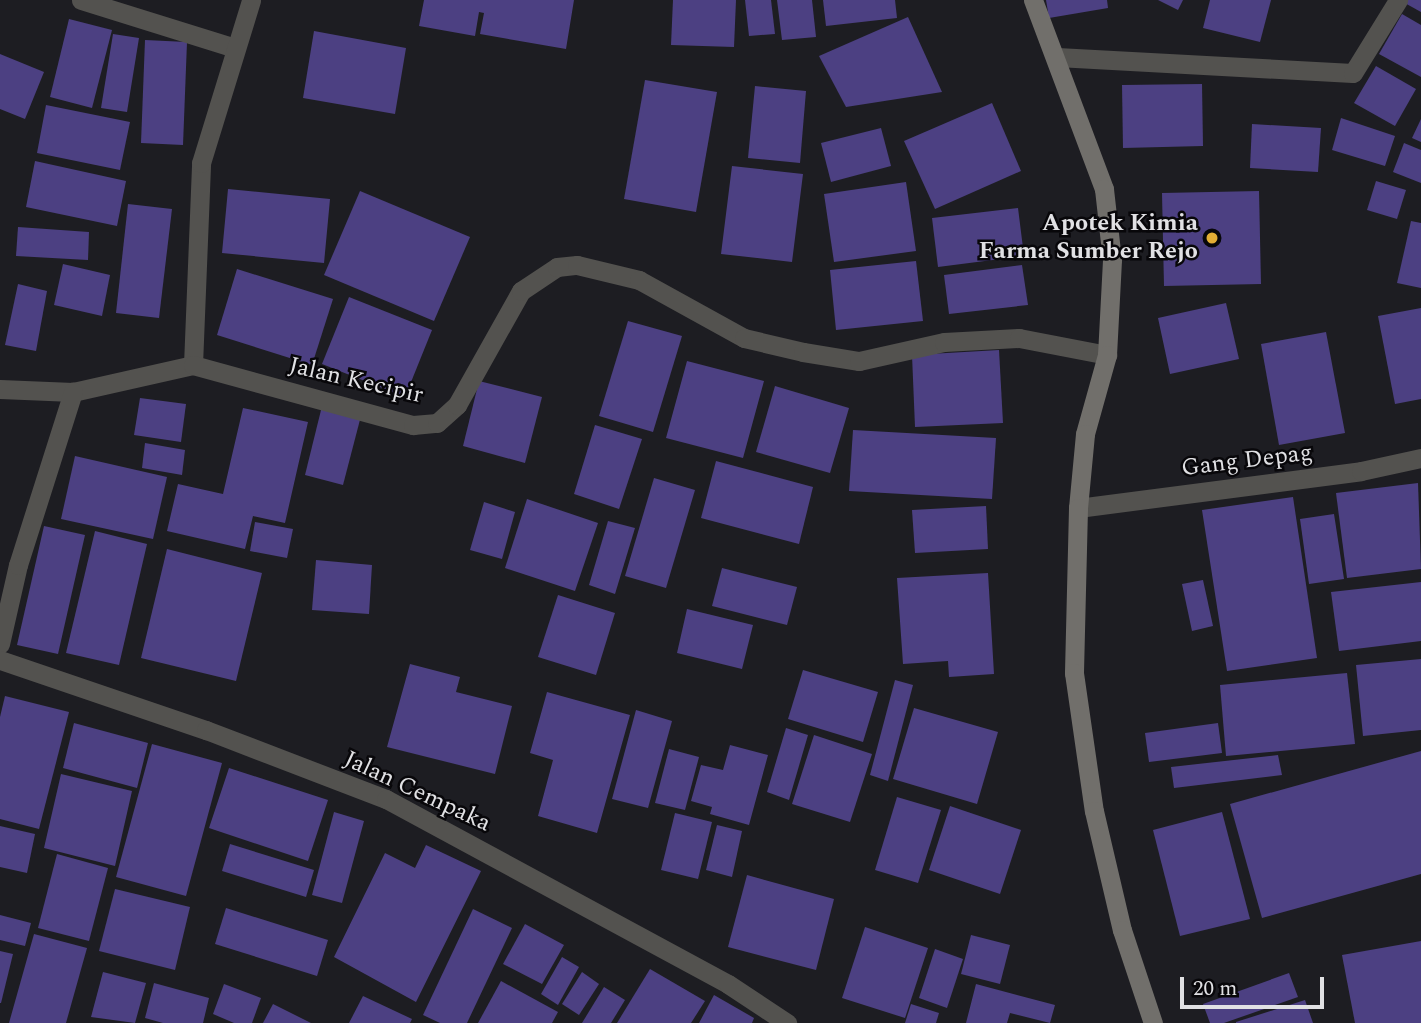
<!DOCTYPE html>
<style>
body{margin:0}
#map{position:relative;width:1421px;height:1023px;overflow:hidden;background:#1d1d22;font-family:Spectral,serif}
div>[style]{position:absolute}
.building>*{inset:0;background:#4c4082}
.minor>*{height:19px;margin:-9.5px;padding:0 9.5px;transform-origin:9.5px;border-radius:9.5px;background:#53524f}
.secondary>*{height:19px;margin:-9.5px;padding:0 9.5px;transform-origin:9.5px;border-radius:9.5px;background:#716f6b}
.dots>*{width:19px;height:19px;translate:-50% -50%;box-sizing:border-box;border:4px solid #08070a;border-radius:50%}
span{translate:-50% -50%;white-space:nowrap;text-align:center;line-height:1.15;-webkit-text-stroke:5px #08070a;paint-order:stroke}
.poi-label{font-size:24px;color:#e1e1e4;font-weight:700}
.right{translate:-100% -50%;text-align:right}
.street-label{font-size:24px;color:#e1e1e4}
.scale{position:absolute;left:1180px;top:977px;width:144px;height:32px;box-sizing:border-box;border:4px solid #e1e1e4;border-top:0;padding-left:9px;font-size:21px;line-height:24px;white-space:nowrap;color:#e1e1e4;-webkit-text-stroke:5px #08070a;paint-order:stroke}
</style>
<div id="map">
<div class="building">
<div style="clip-path:polygon(424px 0,574px 0,566px 49px,480px 34px,484px 13px,479px 12px,475px 36px,419px 26px)"></div>
<div style="clip-path:polygon(673px 0,736px 0,734px 47px,671px 45px)"></div>
<div style="clip-path:polygon(745px 0,771px 0,775px 34px,749px 36px)"></div>
<div style="clip-path:polygon(777px 0,812px 0,816px 37px,782px 40px)"></div>
<div style="clip-path:polygon(823px 0,895px 0,897px 18px,826px 26px)"></div>
<div style="clip-path:polygon(1046px 0,1107px 0,1108px 8px,1049px 18px)"></div>
<div style="clip-path:polygon(1158px 0,1183px 0,1178px 10px)"></div>
<div style="clip-path:polygon(1210px 0,1271px 0,1260px 42px,1203px 28px)"></div>
<div style="clip-path:polygon(1404px 0,1421px 0,1421px 12px,1403px 2px)"></div>
<div style="clip-path:polygon(1402px 14px,1421px 25px,1421px 77px,1379px 54px)"></div>
<div style="clip-path:polygon(908px 17px,942px 92px,846px 107px,819px 56px)"></div>
<div style="clip-path:polygon(69px 19px,112px 30px,92px 108px,50px 97px)"></div>
<div style="clip-path:polygon(314px 31px,406px 48px,395px 114px,303px 98px)"></div>
<div style="clip-path:polygon(113px 34px,139px 38px,127px 112px,101px 108px)"></div>
<div style="clip-path:polygon(145px 40px,187px 42px,183px 145px,141px 143px)"></div>
<div style="clip-path:polygon(0 54px,44px 72px,25px 119px,0 109px)"></div>
<div style="clip-path:polygon(1376px 66px,1416px 89px,1395px 126px,1354px 103px)"></div>
<div style="clip-path:polygon(645px 80px,717px 92px,696px 212px,624px 199px)"></div>
<div style="clip-path:polygon(1202px 84px,1203px 146px,1123px 148px,1122px 85px)"></div>
<div style="clip-path:polygon(755px 86px,806px 91px,800px 163px,748px 158px)"></div>
<div style="clip-path:polygon(992px 103px,1021px 171px,935px 209px,904px 141px)"></div>
<div style="clip-path:polygon(46px 105px,130px 122px,120px 170px,37px 153px)"></div>
<div style="clip-path:polygon(1341px 118px,1395px 136px,1385px 166px,1332px 150px)"></div>
<div style="clip-path:polygon(1421px 119px,1421px 142px,1412px 138px)"></div>
<div style="clip-path:polygon(1252px 124px,1321px 128px,1318px 172px,1250px 168px)"></div>
<div style="clip-path:polygon(881px 128px,891px 166px,831px 182px,821px 143px)"></div>
<div style="clip-path:polygon(1404px 143px,1421px 150px,1421px 183px,1393px 172px)"></div>
<div style="clip-path:polygon(35px 161px,126px 181px,117px 226px,26px 207px)"></div>
<div style="clip-path:polygon(732px 166px,803px 174px,792px 262px,721px 254px)"></div>
<div style="clip-path:polygon(1376px 181px,1406px 190px,1397px 219px,1367px 210px)"></div>
<div style="clip-path:polygon(906px 182px,916px 251px,834px 262px,824px 194px)"></div>
<div style="clip-path:polygon(228px 189px,330px 199px,324px 263px,222px 253px)"></div>
<div style="clip-path:polygon(360px 191px,470px 237px,434px 321px,324px 275px)"></div>
<div style="clip-path:polygon(1259px 191px,1261px 284px,1164px 286px,1162px 193px)"></div>
<div style="clip-path:polygon(128px 204px,172px 209px,159px 318px,116px 313px)"></div>
<div style="clip-path:polygon(1018px 208px,1024px 256px,938px 267px,932px 218px)"></div>
<div style="clip-path:polygon(1411px 221px,1421px 223px,1421px 288px,1397px 283px)"></div>
<div style="clip-path:polygon(18px 227px,89px 232px,88px 260px,16px 256px)"></div>
<div style="clip-path:polygon(916px 261px,923px 321px,836px 330px,830px 270px)"></div>
<div style="clip-path:polygon(63px 264px,110px 275px,102px 316px,54px 305px)"></div>
<div style="clip-path:polygon(1022px 265px,1028px 305px,949px 314px,944px 275px)"></div>
<div style="clip-path:polygon(237px 269px,333px 299px,312px 365px,217px 335px)"></div>
<div style="clip-path:polygon(18px 284px,47px 291px,36px 351px,5px 345px)"></div>
<div style="clip-path:polygon(349px 297px,432px 330px,405px 397px,322px 364px)"></div>
<div style="clip-path:polygon(1226px 303px,1239px 359px,1170px 374px,1158px 318px)"></div>
<div style="clip-path:polygon(1421px 308px,1421px 399px,1395px 404px,1378px 316px)"></div>
<div style="clip-path:polygon(628px 321px,682px 336px,653px 432px,599px 416px)"></div>
<div style="clip-path:polygon(1326px 332px,1345px 433px,1279px 445px,1261px 344px)"></div>
<div style="clip-path:polygon(999px 350px,1003px 423px,915px 427px,912px 355px)"></div>
<div style="clip-path:polygon(687px 361px,764px 381px,743px 458px,666px 438px)"></div>
<div style="clip-path:polygon(479px 381px,542px 397px,525px 463px,463px 446px)"></div>
<div style="clip-path:polygon(775px 386px,849px 408px,830px 473px,756px 452px)"></div>
<div style="clip-path:polygon(140px 398px,186px 404px,181px 442px,134px 435px)"></div>
<div style="clip-path:polygon(323px 402px,362px 412px,343px 485px,305px 475px)"></div>
<div style="clip-path:polygon(243px 408px,308px 422px,285px 523px,253px 516px,245px 549px,167px 531px,178px 484px,223px 494px)"></div>
<div style="clip-path:polygon(595px 425px,642px 439px,619px 509px,574px 494px)"></div>
<div style="clip-path:polygon(853px 430px,996px 438px,992px 499px,849px 491px)"></div>
<div style="clip-path:polygon(145px 443px,185px 450px,182px 475px,142px 468px)"></div>
<div style="clip-path:polygon(75px 456px,167px 477px,153px 539px,61px 519px)"></div>
<div style="clip-path:polygon(716px 461px,813px 487px,799px 544px,701px 518px)"></div>
<div style="clip-path:polygon(654px 478px,695px 490px,666px 588px,625px 576px)"></div>
<div style="clip-path:polygon(1418px 483px,1421px 569px,1347px 578px,1336px 493px)"></div>
<div style="clip-path:polygon(1293px 497px,1317px 658px,1227px 671px,1202px 510px)"></div>
<div style="clip-path:polygon(527px 499px,598px 523px,575px 591px,505px 568px)"></div>
<div style="clip-path:polygon(484px 502px,515px 512px,502px 559px,470px 550px)"></div>
<div style="clip-path:polygon(986px 506px,988px 549px,915px 553px,912px 510px)"></div>
<div style="clip-path:polygon(1334px 514px,1344px 579px,1309px 584px,1300px 519px)"></div>
<div style="clip-path:polygon(608px 521px,635px 528px,615px 594px,589px 585px)"></div>
<div style="clip-path:polygon(255px 522px,293px 529px,287px 558px,250px 551px)"></div>
<div style="clip-path:polygon(44px 526px,85px 535px,58px 654px,17px 645px)"></div>
<div style="clip-path:polygon(95px 531px,147px 544px,119px 665px,66px 653px)"></div>
<div style="clip-path:polygon(167px 549px,262px 573px,236px 681px,141px 658px)"></div>
<div style="clip-path:polygon(316px 560px,372px 565px,369px 614px,312px 610px)"></div>
<div style="clip-path:polygon(722px 568px,797px 587px,787px 625px,712px 606px)"></div>
<div style="clip-path:polygon(988px 573px,994px 674px,949px 677px,948px 661px,903px 664px,897px 578px)"></div>
<div style="clip-path:polygon(1203px 580px,1213px 626px,1192px 631px,1182px 584px)"></div>
<div style="clip-path:polygon(1421px 582px,1421px 641px,1339px 651px,1331px 592px)"></div>
<div style="clip-path:polygon(558px 595px,615px 613px,596px 675px,538px 657px)"></div>
<div style="clip-path:polygon(687px 609px,753px 625px,742px 669px,677px 653px)"></div>
<div style="clip-path:polygon(1421px 659px,1421px 730px,1363px 736px,1356px 665px)"></div>
<div style="clip-path:polygon(410px 664px,460px 677px,456px 692px,512px 706px,495px 774px,387px 747px)"></div>
<div style="clip-path:polygon(803px 670px,878px 692px,863px 742px,788px 719px)"></div>
<div style="clip-path:polygon(1347px 673px,1355px 744px,1226px 756px,1220px 685px)"></div>
<div style="clip-path:polygon(895px 680px,913px 685px,888px 781px,870px 775px)"></div>
<div style="clip-path:polygon(547px 692px,630px 715px,597px 833px,538px 816px,553px 760px,530px 753px)"></div>
<div style="clip-path:polygon(5px 696px,69px 712px,39px 829px,0 819px,0 717px)"></div>
<div style="clip-path:polygon(914px 708px,998px 732px,977px 804px,893px 779px)"></div>
<div style="clip-path:polygon(636px 710px,672px 721px,648px 808px,612px 799px)"></div>
<div style="clip-path:polygon(74px 723px,148px 743px,137px 788px,63px 768px)"></div>
<div style="clip-path:polygon(1218px 723px,1222px 753px,1149px 762px,1145px 733px)"></div>
<div style="clip-path:polygon(786px 728px,808px 735px,789px 800px,767px 792px)"></div>
<div style="clip-path:polygon(814px 735px,872px 754px,850px 822px,792px 804px)"></div>
<div style="clip-path:polygon(152px 744px,222px 763px,186px 896px,116px 877px)"></div>
<div style="clip-path:polygon(730px 745px,768px 755px,749px 825px,710px 814px,712px 807px,691px 801px,701px 765px,723px 770px)"></div>
<div style="clip-path:polygon(669px 749px,699px 757px,685px 810px,655px 803px)"></div>
<div style="clip-path:polygon(1421px 751px,1421px 874px,1262px 918px,1230px 804px)"></div>
<div style="clip-path:polygon(1278px 755px,1282px 775px,1174px 788px,1171px 767px)"></div>
<div style="clip-path:polygon(229px 768px,328px 800px,308px 861px,209px 828px)"></div>
<div style="clip-path:polygon(61px 774px,132px 791px,115px 866px,44px 848px)"></div>
<div style="clip-path:polygon(897px 797px,941px 810px,918px 883px,875px 870px)"></div>
<div style="clip-path:polygon(950px 806px,1021px 830px,1000px 894px,929px 870px)"></div>
<div style="clip-path:polygon(334px 812px,364px 821px,342px 903px,312px 895px)"></div>
<div style="clip-path:polygon(1222px 812px,1250px 919px,1180px 936px,1153px 830px)"></div>
<div style="clip-path:polygon(675px 813px,712px 822px,698px 879px,661px 870px)"></div>
<div style="clip-path:polygon(717px 825px,742px 831px,732px 877px,706px 870px)"></div>
<div style="clip-path:polygon(0 826px,35px 834px,27px 873px,0 867px)"></div>
<div style="clip-path:polygon(230px 844px,314px 870px,306px 897px,222px 871px)"></div>
<div style="clip-path:polygon(426px 845px,481px 871px,416px 1002px,334px 957px,385px 853px,415px 868px)"></div>
<div style="clip-path:polygon(57px 854px,108px 868px,89px 941px,38px 928px)"></div>
<div style="clip-path:polygon(747px 875px,834px 899px,816px 970px,728px 947px)"></div>
<div style="clip-path:polygon(115px 889px,190px 907px,175px 970px,99px 951px)"></div>
<div style="clip-path:polygon(226px 908px,328px 940px,317px 976px,215px 944px)"></div>
<div style="clip-path:polygon(473px 909px,512px 928px,467px 1023px,440px 1023px,423px 1015px)"></div>
<div style="clip-path:polygon(0 915px,31px 923px,25px 946px,0 940px)"></div>
<div style="clip-path:polygon(525px 924px,564px 945px,542px 984px,503px 964px)"></div>
<div style="clip-path:polygon(865px 927px,928px 948px,905px 1018px,842px 998px)"></div>
<div style="clip-path:polygon(34px 934px,87px 948px,66px 1023px,9px 1023px)"></div>
<div style="clip-path:polygon(971px 935px,1010px 945px,1000px 984px,961px 974px)"></div>
<div style="clip-path:polygon(1421px 941px,1421px 1023px,1355px 1023px,1342px 955px)"></div>
<div style="clip-path:polygon(935px 949px,963px 959px,947px 1008px,919px 998px)"></div>
<div style="clip-path:polygon(0 951px,13px 954px,1px 1003px,0 1003px)"></div>
<div style="clip-path:polygon(562px 957px,579px 967px,558px 1005px,541px 994px)"></div>
<div style="clip-path:polygon(650px 969px,705px 1001px,691px 1023px,617px 1023px)"></div>
<div style="clip-path:polygon(103px 972px,146px 983px,135px 1023px,91px 1017px)"></div>
<div style="clip-path:polygon(582px 972px,599px 984px,579px 1015px,562px 1004px)"></div>
<div style="clip-path:polygon(1289px 973px,1298px 997px,1224px 1023px,1210px 1023px,1203px 1004px)"></div>
<div style="clip-path:polygon(501px 981px,558px 1012px,552px 1023px,478px 1023px)"></div>
<div style="clip-path:polygon(154px 983px,209px 998px,203px 1023px,163px 1023px,145px 1018px)"></div>
<div style="clip-path:polygon(224px 984px,261px 998px,252px 1023px,234px 1023px,213px 1014px)"></div>
<div style="clip-path:polygon(976px 984px,1055px 1005px,1050px 1023px,1010px 1013px,1007px 1023px,966px 1023px)"></div>
<div style="clip-path:polygon(604px 987px,625px 1000px,611px 1023px,582px 1023px)"></div>
<div style="clip-path:polygon(714px 995px,754px 1018px,752px 1023px,699px 1023px)"></div>
<div style="clip-path:polygon(363px 996px,412px 1019px,410px 1023px,349px 1023px)"></div>
<div style="clip-path:polygon(1305px 1000px,1313px 1023px,1236px 1023px,1236px 1022px)"></div>
<div style="clip-path:polygon(273px 1004px,311px 1023px,263px 1023px)"></div>
<div style="clip-path:polygon(911px 1004px,939px 1013px,936px 1023px,905px 1023px)"></div>
</div>
<div class="minor">
<div style="left:81px;top:0;width:161px;rotate:17.3deg"></div>
<div style="left:1057px;top:57px;width:296px;rotate:3.1deg"></div>
<div style="left:1353px;top:73px;width:86px;rotate:-58.3deg"></div>
<div style="left:193px;top:365px;width:202px;rotate:-87.7deg"></div>
<div style="left:201px;top:163px;width:170px;rotate:-72.9deg"></div>
<div style="left:0;top:389px;width:73px;rotate:2.4deg"></div>
<div style="left:73px;top:392px;width:123px;rotate:-12.7deg"></div>
<div style="left:193px;top:365px;width:228px;rotate:15.3deg"></div>
<div style="left:413px;top:425px;width:24px;rotate:-5deg"></div>
<div style="left:437px;top:423px;width:27px;rotate:-42deg"></div>
<div style="left:457px;top:405px;width:131px;rotate:-60.7deg"></div>
<div style="left:521px;top:291px;width:43px;rotate:-33.7deg"></div>
<div style="left:557px;top:267px;width:20px;rotate:-6deg"></div>
<div style="left:577px;top:265px;width:64px;rotate:13.6deg"></div>
<div style="left:639px;top:280px;width:120px;rotate:28.9deg"></div>
<div style="left:744px;top:338px;width:61px;rotate:13.3deg"></div>
<div style="left:803px;top:352px;width:57px;rotate:9.1deg"></div>
<div style="left:859px;top:361px;width:87px;rotate:-12.6deg"></div>
<div style="left:944px;top:342px;width:75px;rotate:-3.1deg"></div>
<div style="left:1019px;top:338px;width:90px;rotate:10.9deg"></div>
<div style="left:1078px;top:508px;width:285px;rotate:-7.4deg"></div>
<div style="left:1361px;top:471px;width:61px;rotate:-12.2deg"></div>
<div style="left:0;top:644px;width:81px;rotate:-77.2deg"></div>
<div style="left:18px;top:565px;width:182px;rotate:-72.4deg"></div>
<div style="left:0;top:660px;width:218px;rotate:18.8deg"></div>
<div style="left:206px;top:730px;width:193px;rotate:21deg"></div>
<div style="left:386px;top:799px;width:389px;rotate:28.4deg"></div>
<div style="left:728px;top:984px;width:71px;rotate:33.5deg"></div>
</div>
<div class="secondary">
<div style="left:1033px;top:0;width:202px;rotate:69.4deg"></div>
<div style="left:1104px;top:189px;width:71px;rotate:83.6deg"></div>
<div style="left:1112px;top:260px;width:95px;rotate:93deg"></div>
<div style="left:1107px;top:355px;width:82px;rotate:105.6deg"></div>
<div style="left:1085px;top:434px;width:74px;rotate:95.4deg"></div>
<div style="left:1078px;top:508px;width:165px;rotate:91.4deg"></div>
<div style="left:1074px;top:673px;width:139px;rotate:81.8deg"></div>
<div style="left:1094px;top:811px;width:122px;rotate:76.8deg"></div>
<div style="left:1122px;top:930px;width:98px;rotate:71.6deg"></div>
</div>
<div class="dots">
<div style="left:1212px;top:238px;background:#e3ae35"></div>
</div>
<div class="poi-label">
<span class="right" style="left:1198px;top:238px">Apotek Kimia<br>Farma Sumber Rejo</span>
</div>
<div class="street-label">
<span style="left:356px;top:381px;rotate:13deg">Jalan Kecipir</span>
<span style="left:1247px;top:461px;rotate:-7deg">Gang Depag</span>
<span style="left:417px;top:792px;rotate:25deg">Jalan Cempaka</span>
</div>
<div class="scale">20 m</div>
</div>
